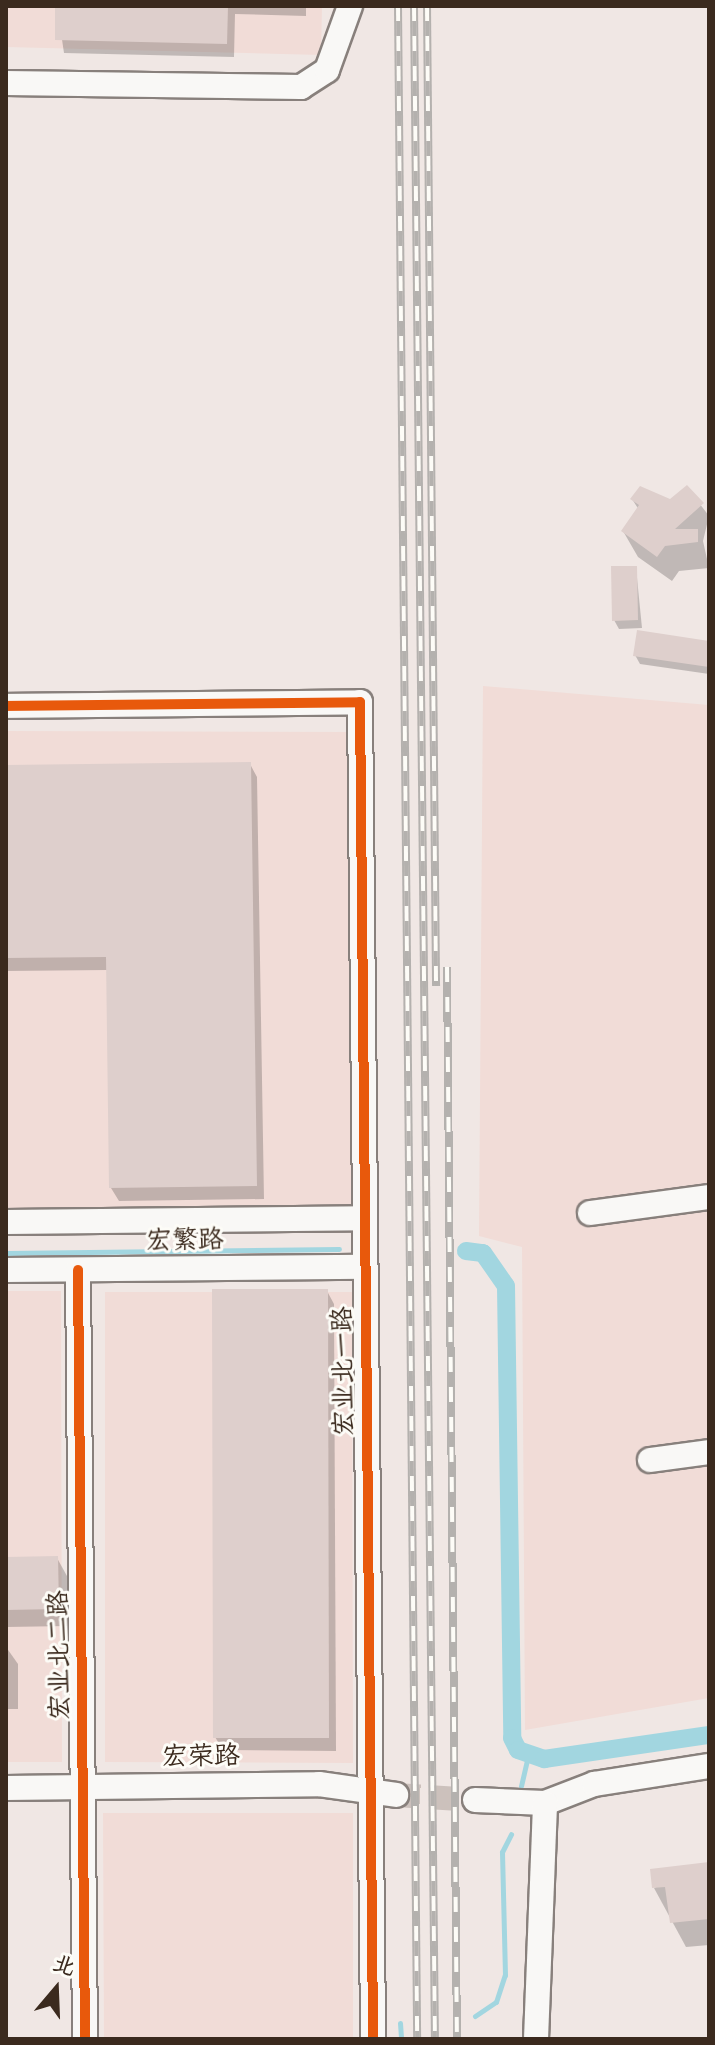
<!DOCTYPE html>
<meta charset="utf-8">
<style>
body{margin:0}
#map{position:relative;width:715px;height:2045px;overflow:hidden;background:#f0e7e4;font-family:"Balsamiq Sans","LXGW WenKai TC",sans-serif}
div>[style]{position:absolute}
.built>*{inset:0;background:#f1dcd7}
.shadow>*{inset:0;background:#0003}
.stream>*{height:5px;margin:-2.5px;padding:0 2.5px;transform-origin:2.5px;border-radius:2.5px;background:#a2d6e0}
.canal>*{height:18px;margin:-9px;padding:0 9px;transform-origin:9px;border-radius:9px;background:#a2d6e0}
.building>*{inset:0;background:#decfcc}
.minor-tunnel>*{height:24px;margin-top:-12px;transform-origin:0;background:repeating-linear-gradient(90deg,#ccc1bc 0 24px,transparent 0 36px)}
.roads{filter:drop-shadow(2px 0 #88807c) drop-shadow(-2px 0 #88807c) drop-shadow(0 2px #88807c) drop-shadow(0 -2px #88807c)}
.minor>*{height:24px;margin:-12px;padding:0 12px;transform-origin:12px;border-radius:12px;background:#f9f8f6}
.rail>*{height:8px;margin-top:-4px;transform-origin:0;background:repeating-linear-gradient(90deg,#fdfcf7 0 15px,#b4b1ae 0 30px);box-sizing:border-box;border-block:2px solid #b4b1ae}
.cycleway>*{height:10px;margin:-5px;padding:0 5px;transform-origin:5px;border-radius:5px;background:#e8590c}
span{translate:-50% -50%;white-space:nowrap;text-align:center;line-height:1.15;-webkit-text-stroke:6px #fdfcf7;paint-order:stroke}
.street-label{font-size:26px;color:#3b2a1e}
.frame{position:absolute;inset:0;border:8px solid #3b2a1e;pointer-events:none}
.north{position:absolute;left:16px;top:1949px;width:80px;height:80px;-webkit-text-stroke:6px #fdfcf7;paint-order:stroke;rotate:19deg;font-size:22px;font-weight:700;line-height:32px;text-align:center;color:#3b2a1e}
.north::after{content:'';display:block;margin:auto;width:28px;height:36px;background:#3b2a1e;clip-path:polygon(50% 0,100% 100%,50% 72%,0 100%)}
</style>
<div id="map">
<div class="built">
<div style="clip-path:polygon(6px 6px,322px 6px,321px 55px,6px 47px)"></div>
<div style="clip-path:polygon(483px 686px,709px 705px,709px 1698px,525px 1730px,522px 1247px,479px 1236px)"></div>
<div style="clip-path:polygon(6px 731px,352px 732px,352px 1212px,6px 1211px)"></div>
<div style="clip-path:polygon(6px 1291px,61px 1291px,62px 1762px,6px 1762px)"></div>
<div style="clip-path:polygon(105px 1292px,352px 1292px,353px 1763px,105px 1762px)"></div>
<div style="clip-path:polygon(103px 1813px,353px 1813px,353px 2039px,104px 2039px)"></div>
</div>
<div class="shadow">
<div style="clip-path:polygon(57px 6px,306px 6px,306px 16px,235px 14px,234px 57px,64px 53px)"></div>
<div style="clip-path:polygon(687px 487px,709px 516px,703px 541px,709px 568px,679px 571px,672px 581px,638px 557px,623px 531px,639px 510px,632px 499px,670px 502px)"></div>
<div style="clip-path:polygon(636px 568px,642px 628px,619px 629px,614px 620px)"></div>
<div style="clip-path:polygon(709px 643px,709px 674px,640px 664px,635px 655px)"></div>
<div style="clip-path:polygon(250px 764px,257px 777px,264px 1199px,119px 1201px,111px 1188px,108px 970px,6px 971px,6px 767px)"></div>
<div style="clip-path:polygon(327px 1291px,334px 1304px,336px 1751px,223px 1750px,215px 1737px)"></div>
<div style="clip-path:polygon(57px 1558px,67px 1576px,68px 1626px,6px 1627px,6px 1559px)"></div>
<div style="clip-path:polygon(6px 1647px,18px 1664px,18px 1709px,6px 1709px)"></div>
<div style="clip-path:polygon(709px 1864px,709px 1945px,686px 1947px,654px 1888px)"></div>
</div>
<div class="stream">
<div style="left:6px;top:1253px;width:333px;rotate:-0.7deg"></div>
<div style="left:521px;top:1786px;width:31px;rotate:-77deg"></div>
<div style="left:475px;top:2016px;width:25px;rotate:-34deg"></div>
<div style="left:496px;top:2002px;width:28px;rotate:-72deg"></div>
<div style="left:505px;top:1975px;width:123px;rotate:-91.4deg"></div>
<div style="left:502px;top:1852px;width:20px;rotate:-63deg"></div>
<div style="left:400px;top:2023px;width:16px;rotate:86deg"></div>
</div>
<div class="canal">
<div style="left:466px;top:1251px;width:17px;rotate:7deg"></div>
<div style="left:483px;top:1253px;width:40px;rotate:55.1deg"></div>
<div style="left:506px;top:1286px;width:452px;rotate:89.2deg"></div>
<div style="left:512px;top:1738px;width:13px;rotate:63deg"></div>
<div style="left:518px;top:1750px;width:28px;rotate:19deg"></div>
<div style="left:544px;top:1759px;width:167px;rotate:-8.3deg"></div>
</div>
<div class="building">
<div style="clip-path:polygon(55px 6px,228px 6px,227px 44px,55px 40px)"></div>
<div style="clip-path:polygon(687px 485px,704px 503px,675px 529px,698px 529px,698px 542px,665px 546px,657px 557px,621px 531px,639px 505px,630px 499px,640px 486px,670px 499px)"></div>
<div style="clip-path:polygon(611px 566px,637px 566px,638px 620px,612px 621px)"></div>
<div style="clip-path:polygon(637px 630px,709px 641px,709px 667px,633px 656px)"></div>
<div style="clip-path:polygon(251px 762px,257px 1186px,109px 1188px,106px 957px,6px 958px,6px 765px)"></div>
<div style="clip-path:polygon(212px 1289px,328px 1289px,329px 1738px,213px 1738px)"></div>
<div style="clip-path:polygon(58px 1556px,59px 1609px,6px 1610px,6px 1557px)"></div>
<div style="clip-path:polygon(709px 1862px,709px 1919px,670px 1923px,665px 1887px,652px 1888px,650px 1869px)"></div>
</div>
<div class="minor-tunnel">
<div style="left:396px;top:1795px;width:79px;rotate:3.6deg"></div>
</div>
<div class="roads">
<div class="minor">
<div style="left:6px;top:83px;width:295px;rotate:0.8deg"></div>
<div style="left:301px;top:87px;width:31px;rotate:-33deg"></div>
<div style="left:327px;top:70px;width:68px;rotate:-70.2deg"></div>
<div style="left:6px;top:706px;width:354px;rotate:-0.6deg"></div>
<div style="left:360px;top:702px;width:1337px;rotate:89.44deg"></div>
<div style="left:590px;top:1213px;width:120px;rotate:-7.7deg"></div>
<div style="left:6px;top:1222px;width:359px;rotate:-0.6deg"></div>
<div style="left:6px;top:1270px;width:359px;rotate:-0.5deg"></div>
<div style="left:78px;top:1270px;width:769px;rotate:89.48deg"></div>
<div style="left:650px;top:1460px;width:60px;rotate:-7.7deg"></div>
<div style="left:6px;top:1788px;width:313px;rotate:-0.7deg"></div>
<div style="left:319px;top:1784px;width:78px;rotate:8.1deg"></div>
<div style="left:475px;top:1800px;width:70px;rotate:2.5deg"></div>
<div style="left:545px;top:1803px;width:53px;rotate:-21.2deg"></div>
<div style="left:594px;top:1784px;width:116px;rotate:-8.9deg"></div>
<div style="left:536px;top:2039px;width:236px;rotate:-87.8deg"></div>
</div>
</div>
<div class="rail">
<div style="left:398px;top:6px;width:2033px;rotate:89.46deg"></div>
<div style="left:414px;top:6px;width:2033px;rotate:89.41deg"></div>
<div style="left:427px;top:6px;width:980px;rotate:89.47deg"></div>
<div style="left:447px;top:967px;width:1072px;rotate:89.47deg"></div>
</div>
<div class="cycleway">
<div style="left:6px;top:706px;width:354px;rotate:-0.6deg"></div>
<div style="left:360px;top:702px;width:1337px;rotate:89.44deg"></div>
<div style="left:78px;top:1270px;width:769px;rotate:89.48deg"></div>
</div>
<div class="street-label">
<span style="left:185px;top:1241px;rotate:-1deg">宏繁路</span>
<span style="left:344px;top:1371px;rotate:-91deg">宏业北一路</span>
<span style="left:60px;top:1655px;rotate:-91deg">宏业北二路</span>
<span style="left:201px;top:1757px;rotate:-1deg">宏荣路</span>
</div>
<div class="frame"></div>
<div class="north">北</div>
</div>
